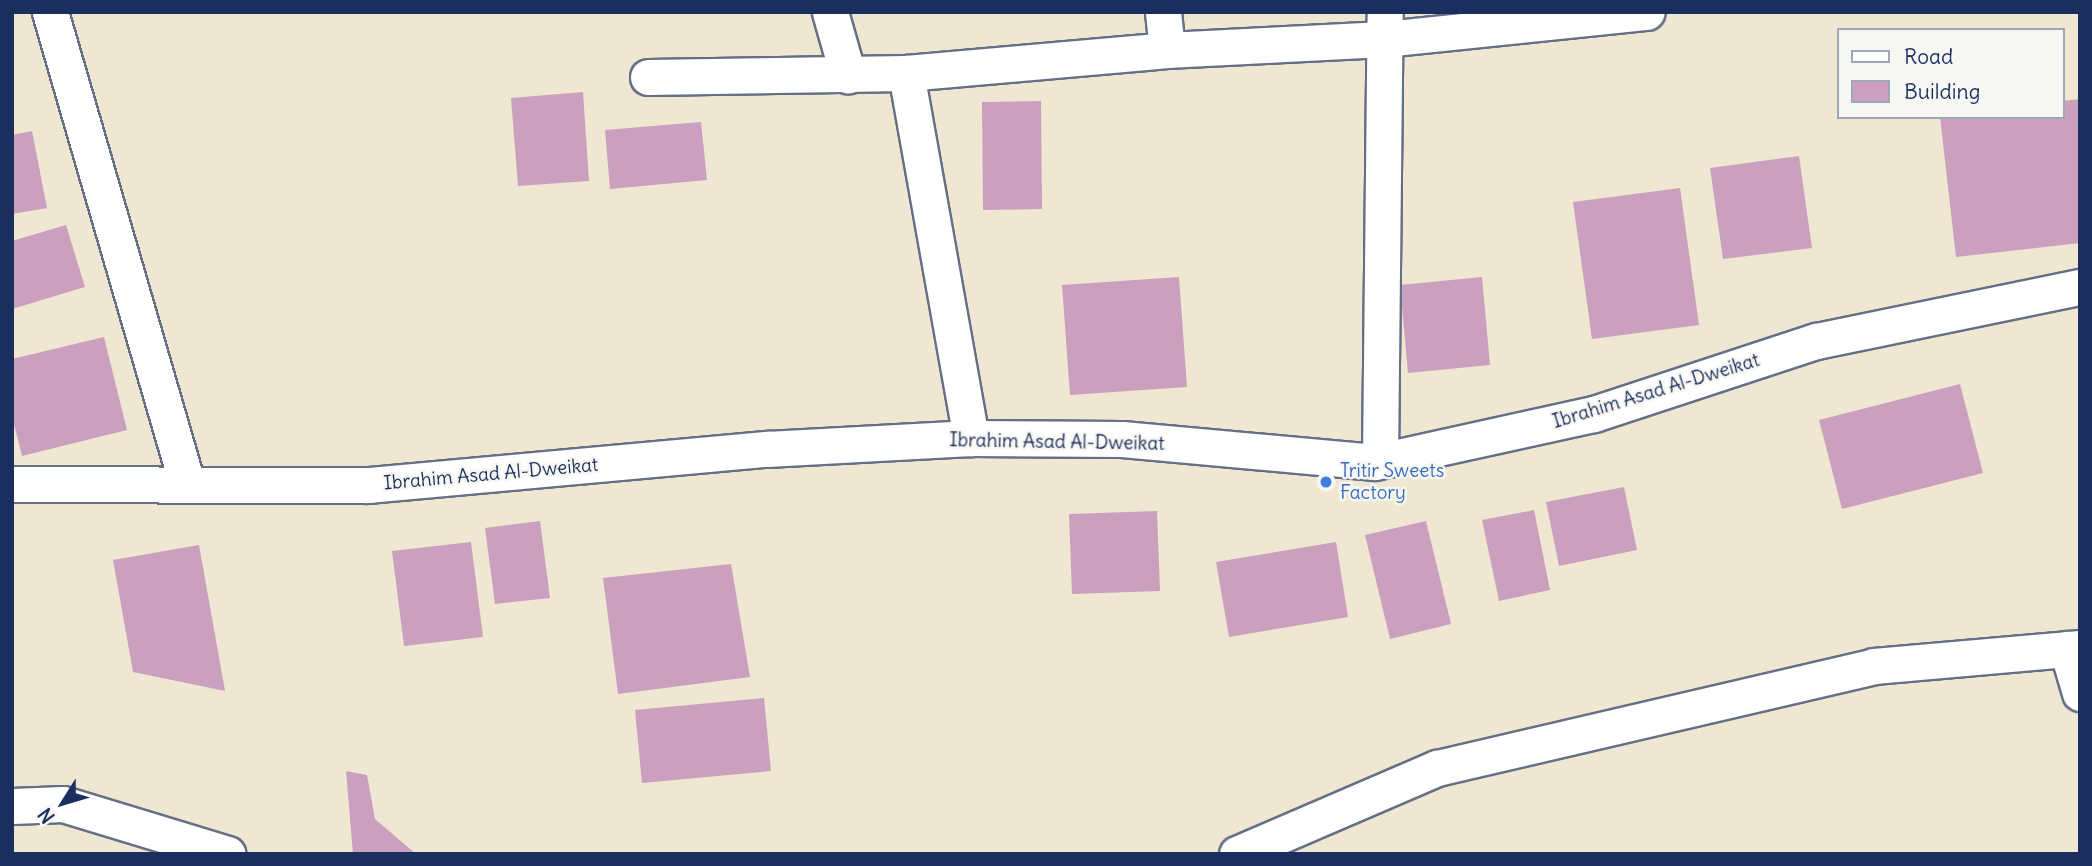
<!DOCTYPE html>
<style>
body{margin:0}
#map{position:relative;width:2092px;height:866px;overflow:hidden;background:#efe7d1;font-family:Delius,sans-serif}
div>[style]{position:absolute}
.building>*{inset:0;background:#cba0bf}
.roads{filter:drop-shadow(2px 0 #656f86) drop-shadow(-2px 0 #656f86) drop-shadow(0 2px #656f86) drop-shadow(0 -2px #656f86)}
.minor>*{height:35px;margin:-17.5px;padding:0 17.5px;transform-origin:17.5px;border-radius:17.5px;background:#fff}
.dots>*{width:19px;height:19px;translate:-50% -50%;box-sizing:border-box;border:4px solid #f6f6f2;border-radius:50%}
span{translate:-50% -50%;white-space:nowrap;text-align:center;line-height:1.15;-webkit-text-stroke:5px #f6f6f2;paint-order:stroke}
.street-label{font-size:19px;color:#1b2f5e}
.shop-label{font-size:19px;color:#366cbe}
.left{translate:0 -50%;text-align:left}
.frame{position:absolute;inset:0;border:14px solid #1b2f5e;pointer-events:none}
.legend{position:absolute;left:1837px;top:28px;width:228px;height:91px;box-sizing:border-box;background:#f6f6f2;border:2px solid #9ea6b7;margin:0;padding:9px 12px;list-style:none;font-size:21px;color:#1b2f5e}
.legend li{display:flex;align-items:center;gap:14px;height:35px}
.legend b{width:35px;border:2px solid #9ea6b7}
.north{position:absolute;left:28px;top:768px;width:70px;height:70px;-webkit-text-stroke:5px #f6f6f2;paint-order:stroke;rotate:233deg;font-size:19px;font-weight:700;line-height:28px;text-align:center;color:#1b2f5e}
.north::after{content:'';display:block;margin:auto;width:24px;height:32px;background:#1b2f5e;clip-path:polygon(50% 0,100% 100%,50% 72%,0 100%)}
</style>
<div id="map">
<div class="building">
<div style="clip-path:polygon(583px 92px,589px 181px,518px 186px,511px 98px)"></div>
<div style="clip-path:polygon(2080px 99px,2080px 243px,1956px 257px,1940px 117px,2062px 117px,2062px 101px)"></div>
<div style="clip-path:polygon(1041px 101px,1042px 209px,983px 210px,982px 102px)"></div>
<div style="clip-path:polygon(701px 122px,707px 180px,610px 189px,605px 130px)"></div>
<div style="clip-path:polygon(32px 131px,47px 208px,12px 214px,12px 135px)"></div>
<div style="clip-path:polygon(1799px 156px,1812px 248px,1723px 259px,1710px 168px)"></div>
<div style="clip-path:polygon(1680px 188px,1699px 325px,1592px 339px,1573px 202px)"></div>
<div style="clip-path:polygon(66px 225px,85px 287px,12px 309px,12px 241px)"></div>
<div style="clip-path:polygon(1179px 277px,1187px 387px,1070px 395px,1062px 285px)"></div>
<div style="clip-path:polygon(1482px 277px,1490px 365px,1408px 373px,1400px 285px)"></div>
<div style="clip-path:polygon(104px 337px,127px 430px,22px 456px,12px 416px,12px 359px)"></div>
<div style="clip-path:polygon(1960px 384px,1983px 473px,1842px 509px,1819px 420px)"></div>
<div style="clip-path:polygon(1624px 487px,1637px 550px,1559px 566px,1546px 502px)"></div>
<div style="clip-path:polygon(1534px 510px,1550px 590px,1499px 601px,1482px 520px)"></div>
<div style="clip-path:polygon(1157px 511px,1160px 591px,1072px 594px,1069px 514px)"></div>
<div style="clip-path:polygon(540px 521px,550px 598px,495px 604px,485px 528px)"></div>
<div style="clip-path:polygon(1426px 521px,1451px 624px,1390px 639px,1365px 535px)"></div>
<div style="clip-path:polygon(471px 542px,483px 637px,404px 646px,392px 551px)"></div>
<div style="clip-path:polygon(1336px 542px,1348px 617px,1229px 637px,1216px 562px)"></div>
<div style="clip-path:polygon(199px 545px,225px 691px,133px 672px,113px 560px)"></div>
<div style="clip-path:polygon(731px 564px,750px 677px,618px 694px,603px 578px)"></div>
<div style="clip-path:polygon(764px 698px,771px 771px,642px 783px,635px 710px)"></div>
<div style="clip-path:polygon(346px 771px,367px 775px,375px 819px,416px 854px,353px 854px)"></div>
</div>
<div class="roads">
<div class="minor">
<div style="left:50px;top:12px;width:491px;rotate:73.8deg"></div>
<div style="left:830px;top:12px;width:66px;rotate:74.1deg"></div>
<div style="left:1163px;top:12px;width:38px;rotate:84deg"></div>
<div style="left:906px;top:73px;width:371px;rotate:79.9deg"></div>
<div style="left:648px;top:77px;width:258px;rotate:-0.9deg"></div>
<div style="left:906px;top:73px;width:262px;rotate:-5deg"></div>
<div style="left:1167px;top:50px;width:217px;rotate:-2.9deg"></div>
<div style="left:1384px;top:39px;width:264px;rotate:-5.9deg"></div>
<div style="left:1380px;top:460px;width:448px;rotate:-89.4deg"></div>
<div style="left:12px;top:484px;width:356px;rotate:0.2deg"></div>
<div style="left:368px;top:485px;width:401px;rotate:-5.2deg"></div>
<div style="left:767px;top:449px;width:204px;rotate:-3.1deg"></div>
<div style="left:971px;top:438px;width:151px;rotate:0.4deg"></div>
<div style="left:1122px;top:439px;width:254px;rotate:5.2deg"></div>
<div style="left:1375px;top:462px;width:224px;rotate:-12.4deg"></div>
<div style="left:1594px;top:414px;width:234px;rotate:-18.2deg"></div>
<div style="left:1816px;top:341px;width:269px;rotate:-11.6deg"></div>
<div style="left:2067px;top:649px;width:46px;rotate:73.5deg"></div>
<div style="left:12px;top:806px;width:51px;rotate:-2.2deg"></div>
<div style="left:63px;top:804px;width:172px;rotate:16.9deg"></div>
<div style="left:1237px;top:854px;width:218px;rotate:-23.3deg"></div>
<div style="left:1437px;top:768px;width:449px;rotate:-13.1deg"></div>
<div style="left:1874px;top:666px;width:207px;rotate:-5deg"></div>
</div>
</div>
<div class="dots">
<div style="left:1326px;top:482px;background:#3f7fe0"></div>
</div>
<div class="street-label">
<span style="left:1656px;top:391px;rotate:-17deg">Ibrahim Asad Al-Dweikat</span>
<span style="left:1057px;top:442px;rotate:1deg">Ibrahim Asad Al-Dweikat</span>
<span style="left:491px;top:474px;rotate:-5deg">Ibrahim Asad Al-Dweikat</span>
</div>
<div class="shop-label">
<span class="left" style="left:1340px;top:482px">Tritir Sweets<br>Factory</span>
</div>
<div class="frame"></div>
<ul class="legend">
<li><b style="height:9px;background:#fff"></b>Road</li>
<li><b style="height:19px;background:#cba0bf"></b>Building</li>
</ul>
<div class="north">N</div>
</div>
